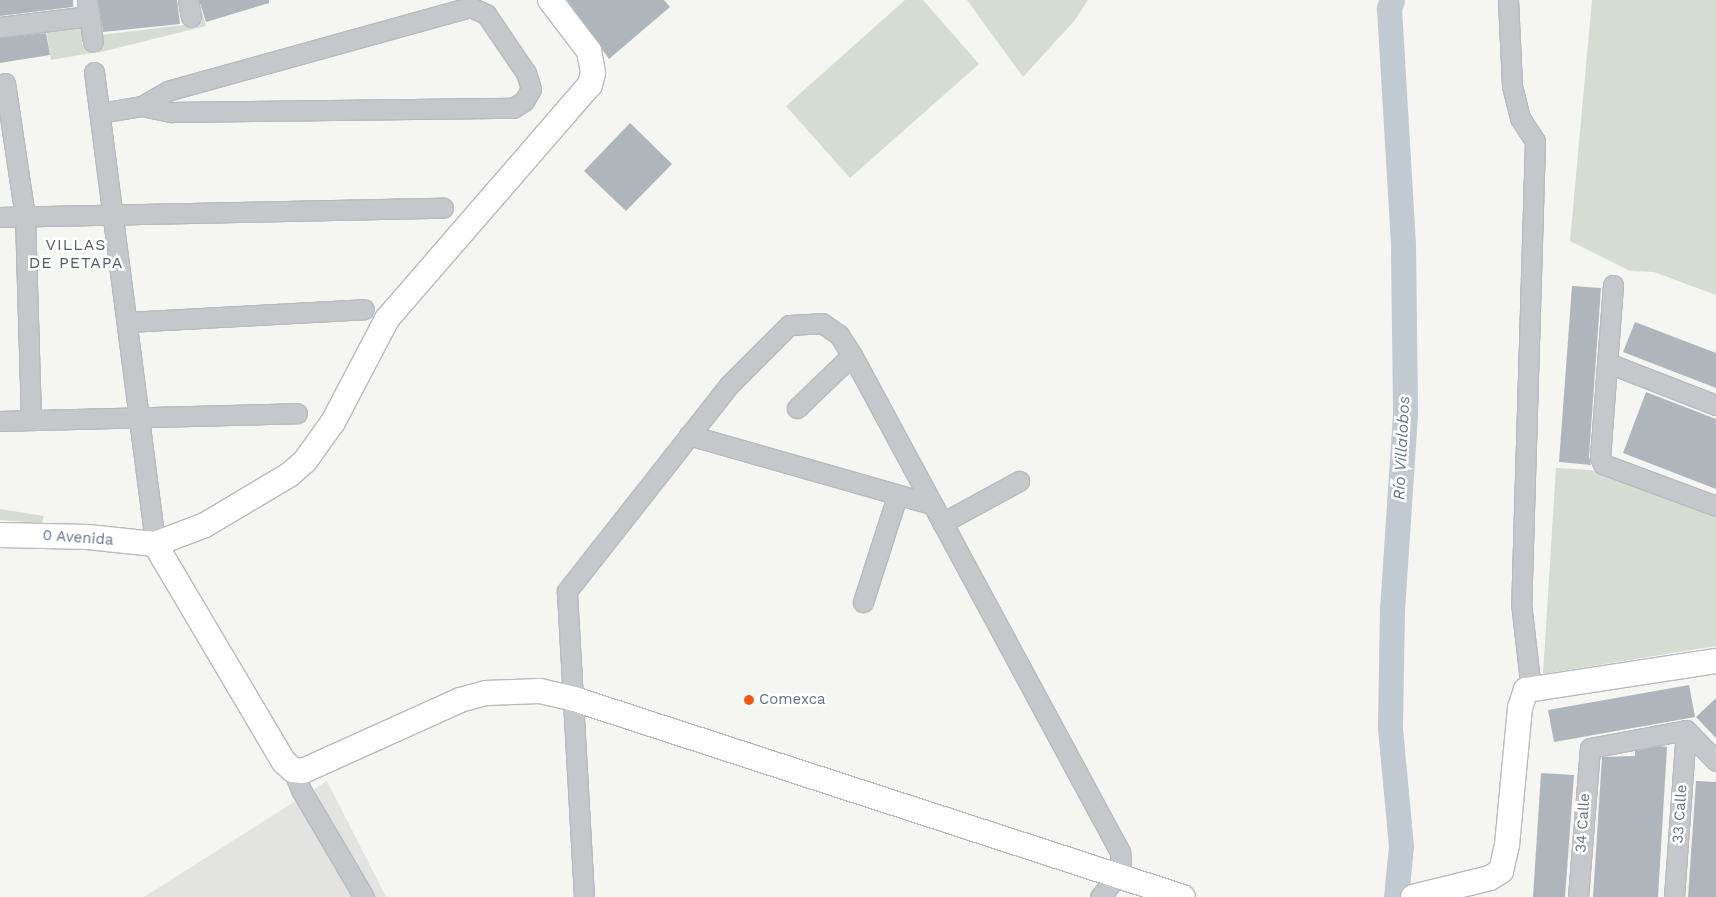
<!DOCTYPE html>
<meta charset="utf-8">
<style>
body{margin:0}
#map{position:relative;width:1716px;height:897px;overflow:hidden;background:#f5f5f1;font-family:"Work Sans",sans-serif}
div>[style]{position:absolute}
.built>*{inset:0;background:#e3e4e2}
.green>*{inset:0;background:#d5ddd2}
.river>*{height:25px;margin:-12.5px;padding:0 12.5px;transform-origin:12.5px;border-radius:12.5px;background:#c0cad0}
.building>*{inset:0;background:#aeb6bc}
.roads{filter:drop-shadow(1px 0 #b7bbbf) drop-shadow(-1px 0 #b7bbbf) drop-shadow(0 1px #b7bbbf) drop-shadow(0 -1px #b7bbbf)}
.minor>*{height:19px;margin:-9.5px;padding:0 9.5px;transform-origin:9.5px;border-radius:9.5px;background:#c4c8cb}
.major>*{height:24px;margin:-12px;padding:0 12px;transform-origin:12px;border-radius:12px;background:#fff}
.dots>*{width:14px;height:14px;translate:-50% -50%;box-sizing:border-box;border:2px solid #fff;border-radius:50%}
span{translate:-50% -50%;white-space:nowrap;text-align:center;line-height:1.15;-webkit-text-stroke:5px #fff;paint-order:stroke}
.street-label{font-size:15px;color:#617385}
.poi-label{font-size:15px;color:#617385}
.left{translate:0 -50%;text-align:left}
.neighbourhood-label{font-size:16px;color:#505c69;letter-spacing:1px}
.water-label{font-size:16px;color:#5d7582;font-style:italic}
</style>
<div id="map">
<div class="built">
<div style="clip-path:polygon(327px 781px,386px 897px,144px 897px)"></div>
</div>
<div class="green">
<div style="clip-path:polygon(905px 0,923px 0,979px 64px,850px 178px,786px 106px)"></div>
<div style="clip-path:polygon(967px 0,1088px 0,1075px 20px,1023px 77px)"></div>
<div style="clip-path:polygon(1592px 0,1716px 0,1716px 295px,1654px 272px,1630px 271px,1570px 241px)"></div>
<div style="clip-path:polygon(201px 9px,206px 26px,97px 53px,103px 46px,101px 35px,183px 25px,194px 28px,202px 21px)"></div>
<div style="clip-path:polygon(82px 24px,82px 44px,92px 53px,51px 60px,46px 29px)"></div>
<div style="clip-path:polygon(1556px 468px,1591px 470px,1716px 518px,1716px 646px,1543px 674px)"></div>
<div style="clip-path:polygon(0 509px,44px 516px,42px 523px,0 520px)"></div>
</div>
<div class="river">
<div style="left:1392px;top:0;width:9px;rotate:111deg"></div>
<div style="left:1389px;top:8px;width:238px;rotate:86.6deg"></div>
<div style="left:1403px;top:246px;width:168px;rotate:89.3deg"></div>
<div style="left:1405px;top:414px;width:195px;rotate:93.8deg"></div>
<div style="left:1392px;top:609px;width:119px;rotate:91deg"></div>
<div style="left:1390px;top:728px;width:119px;rotate:84.7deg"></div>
<div style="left:1401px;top:846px;width:51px;rotate:95.6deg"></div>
</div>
<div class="building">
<div style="clip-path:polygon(0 0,73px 0,73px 7px,0 16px)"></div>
<div style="clip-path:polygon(98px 0,177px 0,180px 24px,103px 32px)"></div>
<div style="clip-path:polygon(199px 0,269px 0,269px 3px,206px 22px)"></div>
<div style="clip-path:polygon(567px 0,664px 0,670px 7px,609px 59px)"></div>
<div style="clip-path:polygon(46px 33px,50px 55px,0 63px,0 38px)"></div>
<div style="clip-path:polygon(630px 123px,672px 164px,626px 211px,584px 171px)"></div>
<div style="clip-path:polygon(1572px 286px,1601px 288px,1589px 456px,1591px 465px,1559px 462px)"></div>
<div style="clip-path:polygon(1635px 322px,1716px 353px,1716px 388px,1623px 352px)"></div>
<div style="clip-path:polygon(1646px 392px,1716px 419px,1716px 489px,1623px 453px)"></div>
<div style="clip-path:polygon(1689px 685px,1695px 717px,1554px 742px,1548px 710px)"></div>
<div style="clip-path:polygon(1716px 698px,1716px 738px,1696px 717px)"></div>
<div style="clip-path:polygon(1660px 746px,1667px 747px,1658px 897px,1593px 897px,1602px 757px,1635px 756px,1635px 751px)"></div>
<div style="clip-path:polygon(1541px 773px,1574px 775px,1565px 897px,1533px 897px)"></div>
<div style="clip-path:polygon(1696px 781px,1716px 782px,1716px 897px,1688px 897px)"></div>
</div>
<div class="roads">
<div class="minor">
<div style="left:87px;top:0;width:42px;rotate:81.9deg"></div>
<div style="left:188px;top:0;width:17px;rotate:80deg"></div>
<div style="left:1508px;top:0;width:86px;rotate:87.3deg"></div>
<div style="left:1512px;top:86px;width:33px;rotate:76deg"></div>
<div style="left:1520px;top:118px;width:27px;rotate:57deg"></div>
<div style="left:1535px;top:141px;width:462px;rotate:91.7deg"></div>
<div style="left:1521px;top:603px;width:87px;rotate:83.4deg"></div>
<div style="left:0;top:27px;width:90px;rotate:-7deg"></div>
<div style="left:94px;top:72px;width:476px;rotate:82.6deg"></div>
<div style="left:5px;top:83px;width:135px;rotate:81.5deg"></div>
<div style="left:25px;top:217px;width:203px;rotate:88.3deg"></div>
<div style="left:100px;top:113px;width:43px;rotate:-9.5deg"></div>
<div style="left:142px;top:106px;width:30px;rotate:12deg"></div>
<div style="left:171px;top:112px;width:342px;rotate:-0.7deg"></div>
<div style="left:513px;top:108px;width:13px;rotate:-32deg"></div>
<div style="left:524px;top:101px;width:14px;rotate:-60deg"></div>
<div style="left:531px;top:89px;width:17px;rotate:-107deg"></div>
<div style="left:526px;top:73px;width:71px;rotate:-124.1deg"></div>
<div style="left:486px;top:14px;width:17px;rotate:-156deg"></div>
<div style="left:470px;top:7px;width:313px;rotate:164.5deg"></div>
<div style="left:168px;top:91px;width:30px;rotate:150deg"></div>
<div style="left:0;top:217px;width:443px;rotate:-1.2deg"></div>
<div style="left:1613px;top:285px;width:172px;rotate:94.3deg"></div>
<div style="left:1600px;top:457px;width:8px;rotate:67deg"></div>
<div style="left:1603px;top:464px;width:121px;rotate:20.4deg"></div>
<div style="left:127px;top:322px;width:237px;rotate:-3.1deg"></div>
<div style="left:1608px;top:363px;width:116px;rotate:21.3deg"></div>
<div style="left:797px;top:408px;width:76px;rotate:-43.9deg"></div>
<div style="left:0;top:421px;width:297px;rotate:-1.5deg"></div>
<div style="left:689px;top:435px;width:253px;rotate:15.9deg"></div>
<div style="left:942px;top:523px;width:88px;rotate:-28.6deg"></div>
<div style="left:863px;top:602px;width:111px;rotate:-72.2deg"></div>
<div style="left:293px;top:770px;width:22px;rotate:68deg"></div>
<div style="left:301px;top:790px;width:124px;rotate:59.5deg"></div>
<div style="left:584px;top:897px;width:306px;rotate:-93.2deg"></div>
<div style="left:567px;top:591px;width:262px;rotate:-51.8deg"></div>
<div style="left:729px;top:385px;width:85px;rotate:-45deg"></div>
<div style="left:789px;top:325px;width:33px;rotate:-3deg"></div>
<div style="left:822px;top:323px;width:21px;rotate:35deg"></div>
<div style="left:839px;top:335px;width:24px;rotate:57deg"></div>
<div style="left:852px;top:355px;width:565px;rotate:61.66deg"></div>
<div style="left:1120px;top:852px;width:9px;rotate:84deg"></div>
<div style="left:1121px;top:861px;width:16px;rotate:105deg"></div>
<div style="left:1117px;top:876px;width:27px;rotate:129deg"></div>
<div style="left:1578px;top:897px;width:149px;rotate:-85.4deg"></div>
<div style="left:1590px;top:748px;width:98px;rotate:-10.6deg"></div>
<div style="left:1686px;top:730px;width:43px;rotate:45.9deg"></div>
<div style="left:1674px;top:897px;width:167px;rotate:-85.9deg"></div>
</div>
<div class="major">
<div style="left:0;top:535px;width:88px;rotate:1.3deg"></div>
<div style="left:88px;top:537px;width:67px;rotate:6deg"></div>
<div style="left:155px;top:544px;width:53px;rotate:-20.8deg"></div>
<div style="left:205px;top:525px;width:98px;rotate:-30.8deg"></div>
<div style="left:289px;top:475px;width:21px;rotate:-41deg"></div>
<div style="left:305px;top:461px;width:48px;rotate:-54.3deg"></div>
<div style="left:333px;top:422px;width:116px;rotate:-62.3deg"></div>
<div style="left:387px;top:319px;width:310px;rotate:-49.1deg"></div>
<div style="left:590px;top:85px;width:12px;rotate:-76deg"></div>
<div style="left:593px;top:73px;width:22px;rotate:-100deg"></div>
<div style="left:589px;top:51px;width:64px;rotate:-127.4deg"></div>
<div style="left:155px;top:544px;width:253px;rotate:59.4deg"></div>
<div style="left:284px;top:762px;width:12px;rotate:42deg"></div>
<div style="left:293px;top:770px;width:10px;rotate:6deg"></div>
<div style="left:303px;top:771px;width:172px;rotate:-24.3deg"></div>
<div style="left:460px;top:700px;width:27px;rotate:-15deg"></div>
<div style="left:486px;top:693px;width:54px;rotate:-2.1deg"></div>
<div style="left:540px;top:691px;width:35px;rotate:13deg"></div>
<div style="left:574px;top:699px;width:640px;rotate:18.01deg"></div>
<div style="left:1413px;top:897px;width:79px;rotate:-13.9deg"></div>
<div style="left:1490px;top:878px;width:13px;rotate:-32deg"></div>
<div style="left:1501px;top:871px;width:27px;rotate:-77deg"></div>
<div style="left:1507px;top:845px;width:138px;rotate:-84.6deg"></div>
<div style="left:1520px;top:708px;width:19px;rotate:-72deg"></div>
<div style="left:1526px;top:690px;width:192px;rotate:-8.7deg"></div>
</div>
</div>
<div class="dots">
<div style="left:749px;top:700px;background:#f35813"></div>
</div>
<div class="street-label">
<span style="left:78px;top:538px;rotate:4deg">0 Avenida</span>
<span style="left:1680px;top:814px;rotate:-86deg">33 Calle</span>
<span style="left:1583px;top:823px;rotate:-86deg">34 Calle</span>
</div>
<div class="poi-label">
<span class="left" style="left:759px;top:700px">Comexca</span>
</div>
<div class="neighbourhood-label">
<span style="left:76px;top:254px">VILLAS<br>DE PETAPA</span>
</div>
<div class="water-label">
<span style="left:1402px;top:448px;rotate:-87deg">Río Villalobos</span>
</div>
</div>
